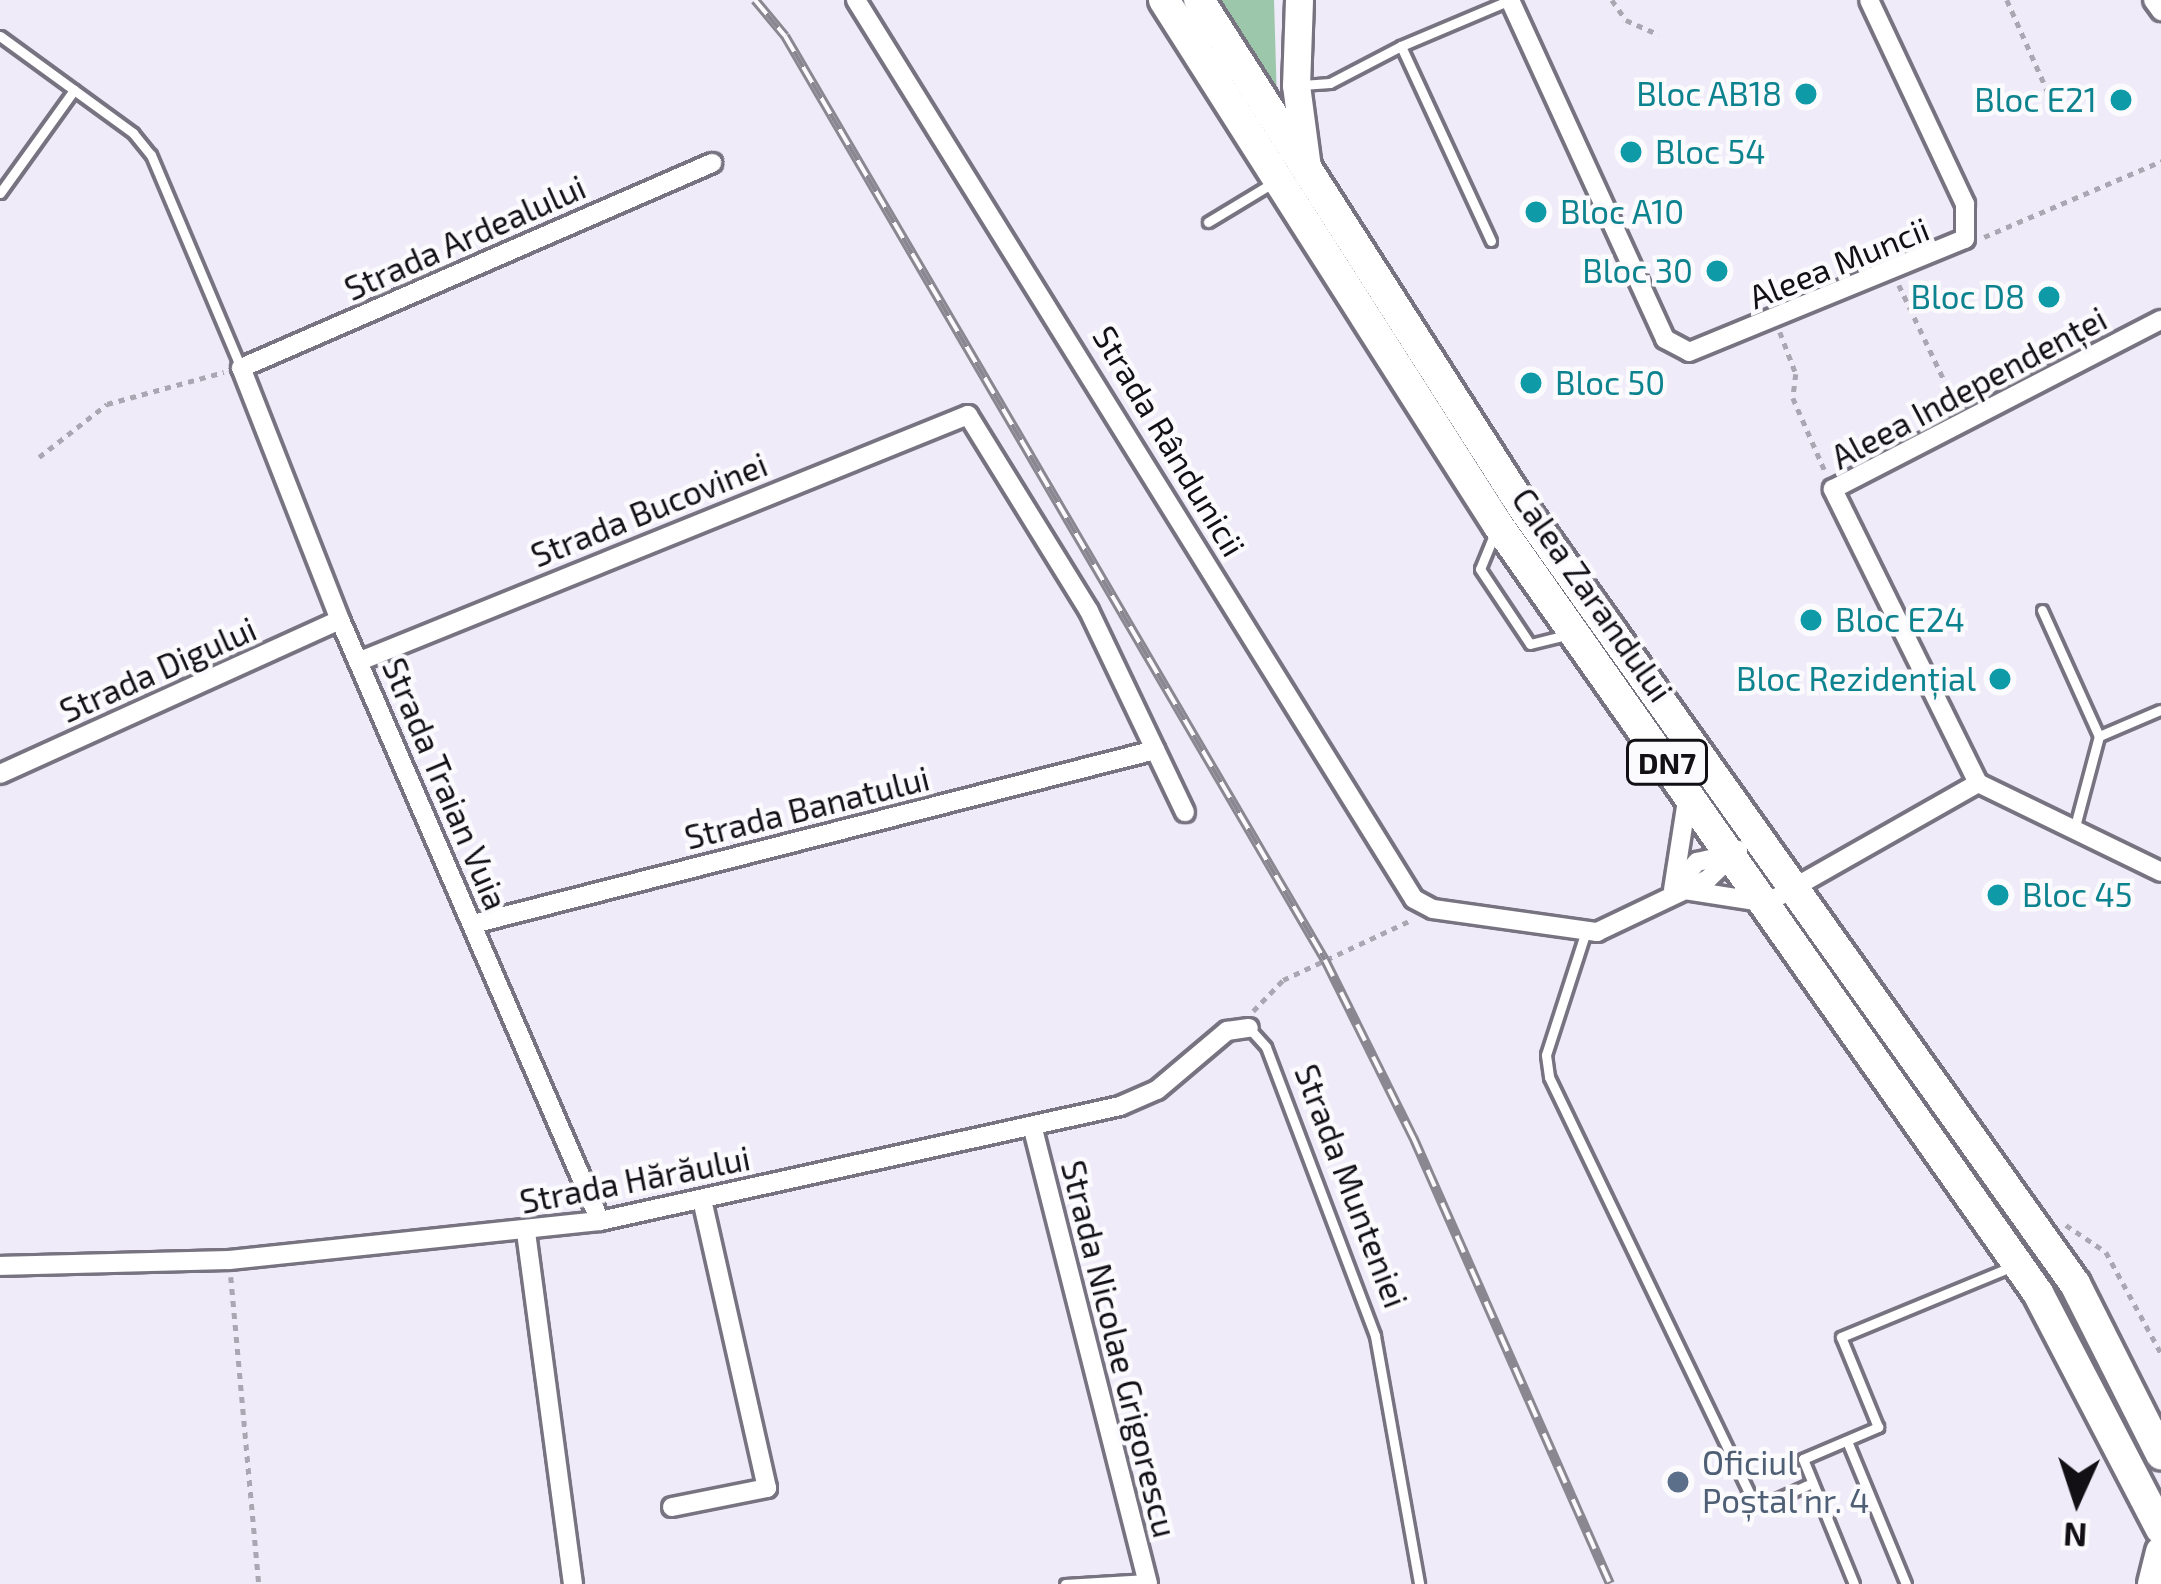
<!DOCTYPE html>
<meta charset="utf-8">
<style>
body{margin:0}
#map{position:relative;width:2161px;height:1584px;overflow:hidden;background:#efebf9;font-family:"Exo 2",sans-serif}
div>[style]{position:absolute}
.green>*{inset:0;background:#9cc7ab}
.path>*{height:4.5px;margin-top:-2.25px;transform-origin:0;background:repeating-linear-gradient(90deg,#aaa7b2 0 6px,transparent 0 12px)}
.roads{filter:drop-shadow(3px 0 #777380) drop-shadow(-3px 0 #777380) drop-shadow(0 3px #777380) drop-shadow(0 -3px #777380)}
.lane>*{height:9px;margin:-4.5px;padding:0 4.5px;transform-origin:4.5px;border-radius:4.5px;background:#fff}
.street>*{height:18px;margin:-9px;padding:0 9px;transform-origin:9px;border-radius:9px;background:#fff}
.secondary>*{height:27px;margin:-13.5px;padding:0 13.5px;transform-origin:13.5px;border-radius:13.5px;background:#fff}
.primary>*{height:30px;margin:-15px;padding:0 15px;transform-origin:15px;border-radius:15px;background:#fff}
.rail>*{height:10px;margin-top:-5px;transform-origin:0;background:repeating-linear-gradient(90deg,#fbfafd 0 18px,#8a8791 0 36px);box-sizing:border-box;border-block:3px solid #8a8791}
.dots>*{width:33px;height:33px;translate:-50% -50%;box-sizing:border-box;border:6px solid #fbfafd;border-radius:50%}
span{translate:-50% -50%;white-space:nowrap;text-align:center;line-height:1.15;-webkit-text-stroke:9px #fbfafd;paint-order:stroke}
.shield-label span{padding:3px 9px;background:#fbfafd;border:3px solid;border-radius:9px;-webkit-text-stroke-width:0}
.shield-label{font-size:30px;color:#121015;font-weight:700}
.culture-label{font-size:33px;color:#0d838f}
.right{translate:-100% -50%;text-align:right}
.left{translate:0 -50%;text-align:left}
.street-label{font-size:33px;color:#121015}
.service-label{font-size:33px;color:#4e5e75}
.north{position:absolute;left:2017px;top:1440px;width:120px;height:120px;-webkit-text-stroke:9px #fbfafd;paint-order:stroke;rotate:183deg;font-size:33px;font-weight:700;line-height:48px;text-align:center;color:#121015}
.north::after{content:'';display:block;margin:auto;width:42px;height:54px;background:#121015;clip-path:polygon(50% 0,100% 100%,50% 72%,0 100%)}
</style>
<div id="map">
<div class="green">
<div style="clip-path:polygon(1219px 0,1274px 0,1277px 104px)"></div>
</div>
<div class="path">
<div style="left:1612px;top:0;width:24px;rotate:55deg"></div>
<div style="left:1626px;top:20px;width:36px;rotate:24deg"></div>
<div style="left:2007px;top:0;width:111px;rotate:66deg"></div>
<div style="left:1984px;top:237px;width:193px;rotate:-23.2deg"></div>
<div style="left:1899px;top:285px;width:133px;rotate:64.6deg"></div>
<div style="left:1780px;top:332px;width:45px;rotate:69.1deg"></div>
<div style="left:1796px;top:374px;width:24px;rotate:97deg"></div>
<div style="left:1793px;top:398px;width:82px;rotate:66.3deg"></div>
<div style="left:39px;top:457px;width:86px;rotate:-37.9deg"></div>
<div style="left:107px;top:404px;width:121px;rotate:-15.3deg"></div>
<div style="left:1253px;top:1011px;width:43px;rotate:-45.9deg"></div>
<div style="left:1283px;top:980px;width:141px;rotate:-25.1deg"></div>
<div style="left:2066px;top:1225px;width:48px;rotate:34deg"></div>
<div style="left:2106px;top:1252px;width:115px;rotate:61.4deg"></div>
<div style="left:231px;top:1277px;width:308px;rotate:84.8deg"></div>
</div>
<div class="roads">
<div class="lane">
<div style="left:0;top:36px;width:165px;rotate:36.1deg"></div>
<div style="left:133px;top:133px;width:28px;rotate:51deg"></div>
<div style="left:151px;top:155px;width:231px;rotate:67.1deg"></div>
<div style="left:1302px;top:85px;width:28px;rotate:-4deg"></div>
<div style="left:1330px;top:83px;width:80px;rotate:-27.5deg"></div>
<div style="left:0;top:193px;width:127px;rotate:-54.3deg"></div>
<div style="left:1208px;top:222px;width:77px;rotate:-31.2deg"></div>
<div style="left:1491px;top:241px;width:215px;rotate:-114.8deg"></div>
<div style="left:1401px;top:46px;width:118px;rotate:-22.9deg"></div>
<div style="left:1496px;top:530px;width:42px;rotate:112.3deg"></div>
<div style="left:1480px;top:569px;width:90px;rotate:56.3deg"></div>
<div style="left:1530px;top:644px;width:38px;rotate:-14deg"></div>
<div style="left:2042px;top:610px;width:138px;rotate:65.7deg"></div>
<div style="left:2074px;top:830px;width:97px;rotate:-75.1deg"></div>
<div style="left:2099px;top:736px;width:66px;rotate:-23.1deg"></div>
<div style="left:1586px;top:931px;width:130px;rotate:107.9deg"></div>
<div style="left:1546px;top:1055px;width:22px;rotate:82deg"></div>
<div style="left:1549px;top:1077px;width:465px;rotate:64.3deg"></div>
<div style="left:1751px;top:1496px;width:15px;rotate:37deg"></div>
<div style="left:1763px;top:1505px;width:54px;rotate:-24.2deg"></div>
<div style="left:1249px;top:1028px;width:25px;rotate:48deg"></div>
<div style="left:1266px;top:1047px;width:309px;rotate:69.3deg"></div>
<div style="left:1375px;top:1336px;width:252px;rotate:79.9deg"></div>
<div style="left:1847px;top:1441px;width:155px;rotate:67.6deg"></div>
<div style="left:1065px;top:1584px;width:82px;rotate:-3.5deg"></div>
<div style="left:1854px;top:1584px;width:135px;rotate:-112.2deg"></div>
<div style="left:1803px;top:1459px;width:82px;rotate:-23.1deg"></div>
<div style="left:1878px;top:1427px;width:97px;rotate:-112.3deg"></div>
<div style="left:1841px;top:1337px;width:184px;rotate:-22.4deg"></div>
</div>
<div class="street">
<div style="left:856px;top:0;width:1058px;rotate:58.17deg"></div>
<div style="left:1414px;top:899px;width:21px;rotate:28deg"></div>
<div style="left:1433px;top:909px;width:166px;rotate:8deg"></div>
<div style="left:1597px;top:932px;width:123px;rotate:-25.5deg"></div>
<div style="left:1708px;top:879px;width:42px;rotate:-44deg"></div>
<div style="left:1510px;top:0;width:373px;rotate:65.4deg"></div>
<div style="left:1665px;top:339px;width:27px;rotate:28deg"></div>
<div style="left:1689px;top:352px;width:298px;rotate:-22.3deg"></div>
<div style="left:1965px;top:239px;width:35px;rotate:-90deg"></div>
<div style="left:1965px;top:204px;width:225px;rotate:-115.2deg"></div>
<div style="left:2153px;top:0;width:14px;rotate:54deg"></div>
<div style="left:360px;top:661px;width:656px;rotate:-22.03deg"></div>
<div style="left:968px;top:415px;width:230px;rotate:58.3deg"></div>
<div style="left:1089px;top:611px;width:223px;rotate:64.5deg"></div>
<div style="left:0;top:774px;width:373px;rotate:-24.4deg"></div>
<div style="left:1978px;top:783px;width:328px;rotate:-116.3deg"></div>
<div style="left:1833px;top:489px;width:369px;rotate:-27.3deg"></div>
<div style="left:1676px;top:886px;width:32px;rotate:-49deg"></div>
<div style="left:1697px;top:862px;width:36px;rotate:-13deg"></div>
<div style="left:1673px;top:890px;width:97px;rotate:-81.1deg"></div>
<div style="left:1685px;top:890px;width:83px;rotate:9deg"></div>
<div style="left:1767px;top:903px;width:243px;rotate:-29.6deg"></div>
<div style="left:1978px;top:783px;width:203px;rotate:25.9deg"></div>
<div style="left:473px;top:924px;width:704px;rotate:-14.31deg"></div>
<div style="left:1033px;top:1129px;width:469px;rotate:75.8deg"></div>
<div style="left:600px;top:1221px;width:655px;rotate:-113.39deg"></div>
<div style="left:340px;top:620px;width:271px;rotate:-111.4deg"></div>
<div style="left:241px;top:368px;width:514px;rotate:-23.52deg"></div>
<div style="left:526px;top:1232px;width:355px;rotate:82.4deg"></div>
<div style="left:0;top:1266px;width:229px;rotate:-1.5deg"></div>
<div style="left:229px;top:1260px;width:373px;rotate:-6deg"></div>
<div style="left:600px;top:1221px;width:533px;rotate:-12.47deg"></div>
<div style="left:1120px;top:1106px;width:40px;rotate:-23.4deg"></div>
<div style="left:1157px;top:1090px;width:92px;rotate:-40.1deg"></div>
<div style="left:1227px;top:1031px;width:22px;rotate:-8deg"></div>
<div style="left:672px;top:1507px;width:97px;rotate:-11.3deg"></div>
<div style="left:767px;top:1488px;width:296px;rotate:-102.7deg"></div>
</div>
<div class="secondary">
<div style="left:1299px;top:0;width:85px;rotate:92deg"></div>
<div style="left:1296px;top:85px;width:83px;rotate:82.4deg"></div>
</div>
<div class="primary">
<div style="left:1164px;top:0;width:622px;rotate:57.54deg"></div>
<div style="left:1498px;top:525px;width:939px;rotate:54.89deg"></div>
<div style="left:2038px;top:1293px;width:266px;rotate:62.5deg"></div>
<div style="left:1199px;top:0;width:604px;rotate:57.44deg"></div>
<div style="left:1524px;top:509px;width:951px;rotate:54.59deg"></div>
<div style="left:2075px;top:1284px;width:191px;rotate:63.2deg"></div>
<div style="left:2153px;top:1584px;width:33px;rotate:-76deg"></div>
</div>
</div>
<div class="rail">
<div style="left:755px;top:0;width:47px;rotate:50.2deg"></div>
<div style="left:785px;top:36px;width:1070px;rotate:59.7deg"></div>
<div style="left:1325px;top:960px;width:198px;rotate:63.6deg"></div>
<div style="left:1413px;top:1137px;width:488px;rotate:66.2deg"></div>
</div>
<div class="dots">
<div style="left:1806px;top:94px;background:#0f9aa8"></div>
<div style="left:2121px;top:100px;background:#0f9aa8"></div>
<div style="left:1631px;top:152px;background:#0f9aa8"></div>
<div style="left:1536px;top:212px;background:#0f9aa8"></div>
<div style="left:1717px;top:271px;background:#0f9aa8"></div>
<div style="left:2049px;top:297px;background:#0f9aa8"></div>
<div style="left:1531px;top:383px;background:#0f9aa8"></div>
<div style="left:1811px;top:620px;background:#0f9aa8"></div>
<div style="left:2000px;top:679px;background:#0f9aa8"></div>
<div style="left:1998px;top:895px;background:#0f9aa8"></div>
<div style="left:1678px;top:1482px;background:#5c6f8a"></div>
</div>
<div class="shield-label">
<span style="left:1667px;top:762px">DN7</span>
</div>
<div class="culture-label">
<span class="right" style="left:1782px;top:94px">Bloc AB18</span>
<span class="right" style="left:2097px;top:100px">Bloc E21</span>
<span class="left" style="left:1655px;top:152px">Bloc 54</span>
<span class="left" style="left:1560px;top:212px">Bloc A10</span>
<span class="right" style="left:1693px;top:271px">Bloc 30</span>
<span class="right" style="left:2025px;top:297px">Bloc D8</span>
<span class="left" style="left:1555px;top:383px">Bloc 50</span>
<span class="left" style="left:1835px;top:620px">Bloc E24</span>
<span class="right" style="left:1976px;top:679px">Bloc Rezidențial</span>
<span class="left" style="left:2022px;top:895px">Bloc 45</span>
</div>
<div class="street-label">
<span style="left:465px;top:238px;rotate:-24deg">Strada Ardealului</span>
<span style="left:1839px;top:263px;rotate:-22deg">Aleea Muncii</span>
<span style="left:1969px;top:388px;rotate:-28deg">Aleea Independenței</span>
<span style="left:1169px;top:441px;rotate:59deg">Strada Rândunicii</span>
<span style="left:649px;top:510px;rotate:-22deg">Strada Bucovinei</span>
<span style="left:1592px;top:595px;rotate:55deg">Calea Zarandului</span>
<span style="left:158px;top:670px;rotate:-24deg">Strada Digului</span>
<span style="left:445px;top:784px;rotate:67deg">Strada Traian Vuia</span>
<span style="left:807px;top:808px;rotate:-14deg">Strada Banatului</span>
<span style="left:635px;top:1180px;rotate:-11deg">Strada Hărăului</span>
<span style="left:1351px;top:1186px;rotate:69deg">Strada Munteniei</span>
<span style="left:1119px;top:1349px;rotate:76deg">Strada Nicolae Grigorescu</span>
</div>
<div class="service-label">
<span class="left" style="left:1702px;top:1482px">Oficiul<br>Poștal nr. 4</span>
</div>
<div class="north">N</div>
</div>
